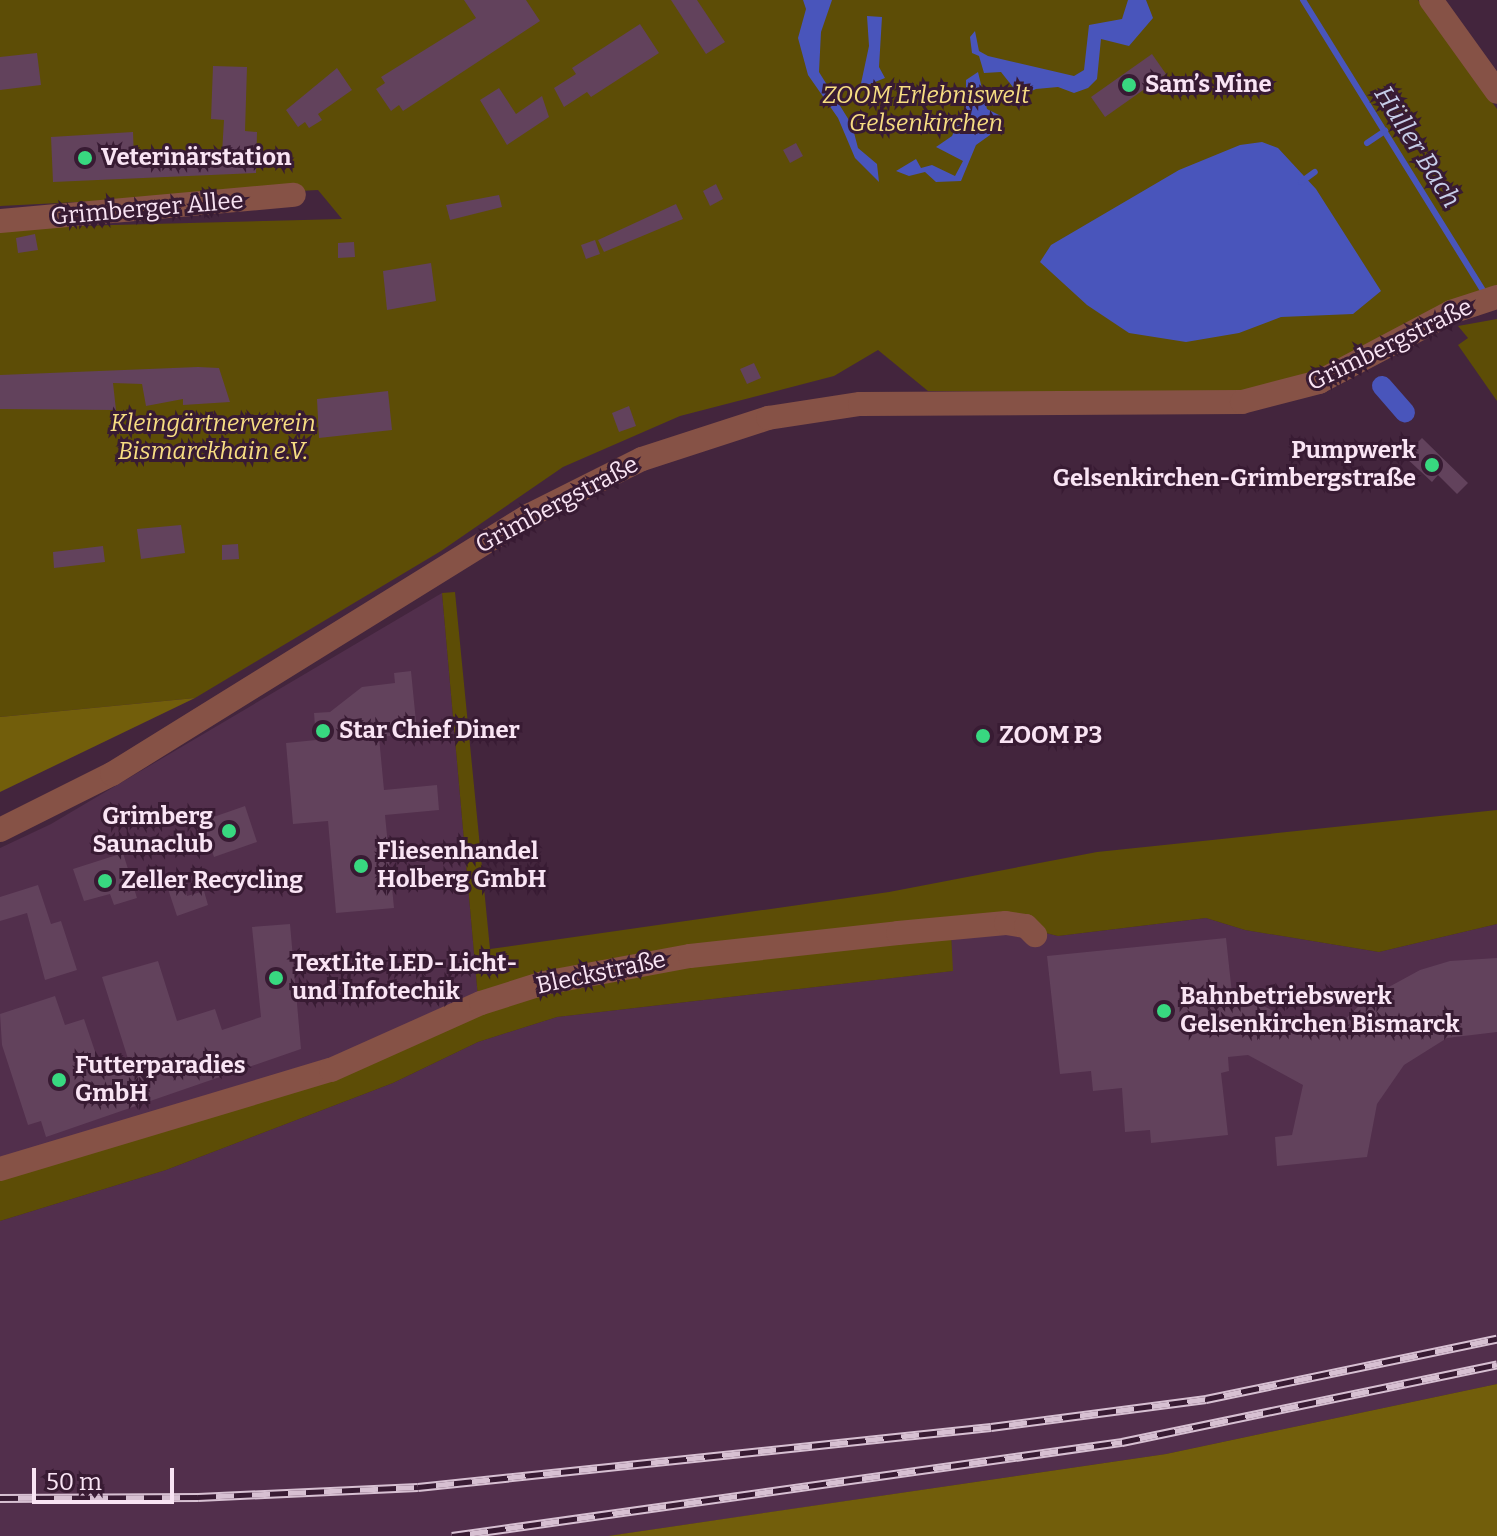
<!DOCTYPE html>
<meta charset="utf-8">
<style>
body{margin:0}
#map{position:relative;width:1497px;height:1536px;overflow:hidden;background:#43253d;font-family:Bitter,serif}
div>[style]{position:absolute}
.built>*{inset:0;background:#522f4c}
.green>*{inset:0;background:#5d4d06}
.forest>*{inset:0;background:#725e0b}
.water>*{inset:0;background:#4955bb}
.stream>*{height:6px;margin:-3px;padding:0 3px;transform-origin:3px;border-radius:3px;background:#4955bb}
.canal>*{height:20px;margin:-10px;padding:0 10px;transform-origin:10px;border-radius:10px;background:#4955bb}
.building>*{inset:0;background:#62425c}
.minor>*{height:24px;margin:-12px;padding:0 12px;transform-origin:12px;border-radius:12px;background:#865246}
.rail>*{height:9px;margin-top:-4.5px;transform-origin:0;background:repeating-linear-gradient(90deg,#381b33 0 18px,#d7c0d2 0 36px);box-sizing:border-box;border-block:2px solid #d7c0d2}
.dots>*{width:22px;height:22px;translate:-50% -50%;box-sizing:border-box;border:4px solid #381b33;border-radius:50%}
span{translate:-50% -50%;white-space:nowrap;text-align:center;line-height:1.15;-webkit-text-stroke:6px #381b33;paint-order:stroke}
.poi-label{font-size:24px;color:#f9e4f4;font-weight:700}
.left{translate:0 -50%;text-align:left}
.right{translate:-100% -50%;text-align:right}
.park-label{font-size:24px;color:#f7dd82;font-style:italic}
.street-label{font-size:24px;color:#f9e4f4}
.water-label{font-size:26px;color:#c6cde8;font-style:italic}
.scale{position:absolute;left:32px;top:1468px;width:142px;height:36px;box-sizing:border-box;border:4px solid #f9e4f4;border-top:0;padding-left:10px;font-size:24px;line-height:28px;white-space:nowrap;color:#f9e4f4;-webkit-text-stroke:6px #381b33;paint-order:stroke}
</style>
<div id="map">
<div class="built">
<div style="clip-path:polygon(442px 593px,478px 998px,330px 1064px,0 1165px,0 848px,51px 824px)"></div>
<div style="clip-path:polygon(1206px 918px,1245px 930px,1379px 952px,1497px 924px,1497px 1384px,1166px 1454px,609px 1536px,0 1536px,0 1221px,166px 1170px,393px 1083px,478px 1042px,557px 1017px,952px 971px,951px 932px,1024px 928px,1058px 936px)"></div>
</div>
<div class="green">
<div style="clip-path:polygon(0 0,1418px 0,1497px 109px,1497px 289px,1316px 373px,1238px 394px,928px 391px,878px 350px,834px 376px,680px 416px,563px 467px,441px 551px,195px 698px,0 717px,0 228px,342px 219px,318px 190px,0 206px)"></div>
<div style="clip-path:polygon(1497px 319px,1497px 401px,1458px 345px,1468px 338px,1458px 326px)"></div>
<div style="clip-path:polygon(455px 592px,490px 949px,889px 892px,1097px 852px,1497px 810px,1497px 924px,1379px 952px,1245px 930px,1206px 918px,1058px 936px,1025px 928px,951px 932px,953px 971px,557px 1017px,478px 1042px,393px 1083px,166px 1170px,0 1221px,0 1172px,174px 1124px,478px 998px,442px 593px)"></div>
</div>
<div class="forest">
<div style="clip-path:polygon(195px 698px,0 792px,0 717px)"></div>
<div style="clip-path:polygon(1497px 1384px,1497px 1536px,608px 1536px,1166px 1454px)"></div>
</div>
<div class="water">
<div style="clip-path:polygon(803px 0,832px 0,821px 32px,819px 72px,852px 125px,858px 148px,877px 164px,879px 182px,855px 158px,838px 118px,808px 75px,798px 38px,806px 9px)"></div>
<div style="clip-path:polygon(1128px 0,1146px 0,1153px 18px,1129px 46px,1101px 39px,1097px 79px,1088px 88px,1074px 93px,1058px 87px,1036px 89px,1020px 96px,1001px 72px,984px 73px,979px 56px,972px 53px,970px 37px,975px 31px,979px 51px,988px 56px,1074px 76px,1084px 70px,1089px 25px,1122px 19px)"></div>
<div style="clip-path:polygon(867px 16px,882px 17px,879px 67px,885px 78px,860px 88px,869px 46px)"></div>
<div style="clip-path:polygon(978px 72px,987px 109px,1001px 116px,990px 135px,976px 145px,961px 181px,936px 182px,925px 172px,909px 176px,896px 171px,916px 159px,921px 168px,932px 165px,955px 176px,963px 161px,936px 147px,952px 136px,966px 107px,966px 80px)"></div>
<div style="clip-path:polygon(1262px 142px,1278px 148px,1316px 189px,1381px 291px,1353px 314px,1281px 317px,1239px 333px,1186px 342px,1129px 333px,1087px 305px,1040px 262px,1051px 245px,1179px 170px,1240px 145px)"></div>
</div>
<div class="stream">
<div style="left:1303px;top:0;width:346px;rotate:58.2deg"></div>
<div style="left:1367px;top:143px;width:22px;rotate:-34deg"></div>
<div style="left:1301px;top:182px;width:17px;rotate:-36deg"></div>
</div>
<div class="canal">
<div style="left:1382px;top:386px;width:35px;rotate:49deg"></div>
</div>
<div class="building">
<div style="clip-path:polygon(464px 0,526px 0,540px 21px,403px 111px,399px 105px,391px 111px,376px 89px,385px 83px,381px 77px,476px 18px)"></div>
<div style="clip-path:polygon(671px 0,697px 0,725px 42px,706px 54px)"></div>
<div style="clip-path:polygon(640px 24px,659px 53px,591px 97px,587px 92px,564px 107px,554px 88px,576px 74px,572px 68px)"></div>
<div style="clip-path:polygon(37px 53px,41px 85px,0 90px,0 57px)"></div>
<div style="clip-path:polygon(1152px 54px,1166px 74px,1105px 117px,1091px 97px)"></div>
<div style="clip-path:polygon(213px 66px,247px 67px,245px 131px,257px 132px,256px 173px,53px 182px,51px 137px,133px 132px,134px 159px,222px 153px,224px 120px,211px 119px)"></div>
<div style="clip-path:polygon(337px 68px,352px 90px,318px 114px,322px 120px,309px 128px,305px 122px,298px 127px,286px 110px)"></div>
<div style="clip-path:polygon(499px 88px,516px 114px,542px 96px,549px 117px,507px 145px,480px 100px)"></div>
<div style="clip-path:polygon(796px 143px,803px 156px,790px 163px,783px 150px)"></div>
<div style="clip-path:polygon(716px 184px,723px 199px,710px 206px,703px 191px)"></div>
<div style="clip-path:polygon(499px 195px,502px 207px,450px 220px,446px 205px)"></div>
<div style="clip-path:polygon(676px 204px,683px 219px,604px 252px,598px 240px)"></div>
<div style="clip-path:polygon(35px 234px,38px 250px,18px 253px,16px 238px)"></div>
<div style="clip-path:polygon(595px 240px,600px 254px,586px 259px,581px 245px)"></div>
<div style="clip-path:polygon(354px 242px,355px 257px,338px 258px,338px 243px)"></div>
<div style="clip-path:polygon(431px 263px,436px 301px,387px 310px,383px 271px)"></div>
<div style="clip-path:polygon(754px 363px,761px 378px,747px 384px,740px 369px)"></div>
<div style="clip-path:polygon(198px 367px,219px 368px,230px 402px,183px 405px,183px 399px,146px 406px,142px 384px,113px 383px,116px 410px,0 409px,0 375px)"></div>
<div style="clip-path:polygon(388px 391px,392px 430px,319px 438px,317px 399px)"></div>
<div style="clip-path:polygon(629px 406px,636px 426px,619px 432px,612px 413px)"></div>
<div style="clip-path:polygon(1422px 438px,1468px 483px,1457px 494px,1438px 475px,1432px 482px,1404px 456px)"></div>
<div style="clip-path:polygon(181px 525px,185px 553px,141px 559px,137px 529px)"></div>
<div style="clip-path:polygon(238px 544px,239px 559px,222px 560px,222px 545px)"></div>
<div style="clip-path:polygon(103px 546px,105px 562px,54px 568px,53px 552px)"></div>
<div style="clip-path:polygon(411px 671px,416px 722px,399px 724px,390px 736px,379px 737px,384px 790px,437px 785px,439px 810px,385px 815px,394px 908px,336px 913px,328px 821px,293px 824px,286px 743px,316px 740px,314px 713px,330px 712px,362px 687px,395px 683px,394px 673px)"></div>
<div style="clip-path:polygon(245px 806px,257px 842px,214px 857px,202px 821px)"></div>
<div style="clip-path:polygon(123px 853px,137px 898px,114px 905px,110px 894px,84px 901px,73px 869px)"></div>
<div style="clip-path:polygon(180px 872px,187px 896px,204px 891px,208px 905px,177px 916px,164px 877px)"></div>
<div style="clip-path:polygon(38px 885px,51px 924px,61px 921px,77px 970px,45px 980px,27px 913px,0 921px,0 897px)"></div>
<div style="clip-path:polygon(290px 924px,301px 1049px,46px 1137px,41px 1121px,28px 1125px,2px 1045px,0 1014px,55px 996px,65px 1025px,84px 1019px,103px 1075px,130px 1065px,102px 977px,158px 961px,177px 1021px,215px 1009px,222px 1030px,261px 1017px,252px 927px)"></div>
<div style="clip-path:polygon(1226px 938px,1233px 1003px,1254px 1001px,1313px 1031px,1323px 1018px,1336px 1028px,1365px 1000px,1420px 970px,1450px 961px,1497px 958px,1497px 1032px,1447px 1038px,1404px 1065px,1377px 1104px,1367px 1157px,1277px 1166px,1275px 1137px,1292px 1135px,1303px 1085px,1248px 1055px,1228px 1057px,1229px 1071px,1221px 1073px,1228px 1135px,1151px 1143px,1150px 1130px,1125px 1132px,1122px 1088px,1093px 1091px,1091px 1071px,1060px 1074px,1047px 956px)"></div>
</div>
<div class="minor">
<div style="left:1431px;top:0;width:113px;rotate:54.3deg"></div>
<div style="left:0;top:221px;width:295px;rotate:-5.1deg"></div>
<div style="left:0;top:830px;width:125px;rotate:-26.6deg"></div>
<div style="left:112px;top:774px;width:492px;rotate:-31.8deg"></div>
<div style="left:530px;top:515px;width:125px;rotate:-26.6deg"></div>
<div style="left:642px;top:459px;width:133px;rotate:-18deg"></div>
<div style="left:768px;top:418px;width:93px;rotate:-8.7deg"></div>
<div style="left:860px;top:404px;width:382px;rotate:-0.3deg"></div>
<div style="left:1242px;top:402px;width:80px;rotate:-14.6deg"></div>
<div style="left:1319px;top:382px;width:149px;rotate:-27.9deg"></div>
<div style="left:1451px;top:312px;width:48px;rotate:-18.1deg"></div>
<div style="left:0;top:1169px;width:345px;rotate:-16.7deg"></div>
<div style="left:331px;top:1070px;width:164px;rotate:-24.1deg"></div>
<div style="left:481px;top:1003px;width:66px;rotate:-17.6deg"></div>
<div style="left:544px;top:983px;width:148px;rotate:-10.5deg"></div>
<div style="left:690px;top:956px;width:209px;rotate:-6.3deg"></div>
<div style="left:898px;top:933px;width:108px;rotate:-5.3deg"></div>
<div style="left:1006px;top:923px;width:20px;rotate:9deg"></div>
<div style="left:1026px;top:926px;width:13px;rotate:45deg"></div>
</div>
<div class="rail">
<div style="left:0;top:1498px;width:198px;rotate:-0.3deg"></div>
<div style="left:198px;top:1497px;width:220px;rotate:-2.6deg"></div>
<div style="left:418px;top:1487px;width:576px;rotate:-5.98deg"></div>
<div style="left:991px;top:1427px;width:217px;rotate:-7.4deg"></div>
<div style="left:1206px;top:1399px;width:297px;rotate:-11.7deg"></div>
<div style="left:452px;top:1536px;width:677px;rotate:-7.99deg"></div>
<div style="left:1122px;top:1442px;width:383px;rotate:-11.7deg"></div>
</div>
<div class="dots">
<div style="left:1129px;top:85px;background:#38d880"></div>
<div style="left:85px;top:158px;background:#38d880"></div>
<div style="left:1432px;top:465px;background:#38d880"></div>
<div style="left:323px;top:731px;background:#38d880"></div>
<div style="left:983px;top:736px;background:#38d880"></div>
<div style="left:229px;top:831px;background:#38d880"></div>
<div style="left:361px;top:866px;background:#38d880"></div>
<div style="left:105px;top:881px;background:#38d880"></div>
<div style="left:276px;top:978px;background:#38d880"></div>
<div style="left:1164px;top:1011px;background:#38d880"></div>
<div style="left:59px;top:1080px;background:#38d880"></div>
</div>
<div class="poi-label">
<span class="left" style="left:1145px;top:85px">Sam’s Mine</span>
<span class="left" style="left:101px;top:158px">Veterinärstation</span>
<span class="right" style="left:1416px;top:465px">Pumpwerk<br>Gelsenkirchen-Grimbergstraße</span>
<span class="left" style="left:339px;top:731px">Star Chief Diner</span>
<span class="left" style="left:999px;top:736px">ZOOM P3</span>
<span class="right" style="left:213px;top:831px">Grimberg<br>Saunaclub</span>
<span class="left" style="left:377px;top:866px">Fliesenhandel<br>Holberg GmbH</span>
<span class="left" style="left:121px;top:881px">Zeller Recycling</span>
<span class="left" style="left:292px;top:978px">TextLite LED- Licht-<br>und Infotechik</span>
<span class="left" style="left:1180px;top:1011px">Bahnbetriebswerk<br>Gelsenkirchen Bismarck</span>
<span class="left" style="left:75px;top:1080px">Futterparadies<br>GmbH</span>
</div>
<div class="park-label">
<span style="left:926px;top:110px">ZOOM Erlebniswelt<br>Gelsenkirchen</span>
<span style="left:213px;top:438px">Kleingärtnerverein<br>Bismarckhain e.V.</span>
</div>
<div class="street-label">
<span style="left:147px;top:209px;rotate:-5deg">Grimberger Allee</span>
<span style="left:1390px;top:345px;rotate:-26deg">Grimbergstraße</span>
<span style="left:557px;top:505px;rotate:-28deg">Grimbergstraße</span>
<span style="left:601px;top:973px;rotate:-12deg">Bleckstraße</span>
</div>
<div class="water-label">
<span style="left:1417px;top:147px;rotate:58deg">Hüller Bach</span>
</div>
<div class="scale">50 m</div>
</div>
